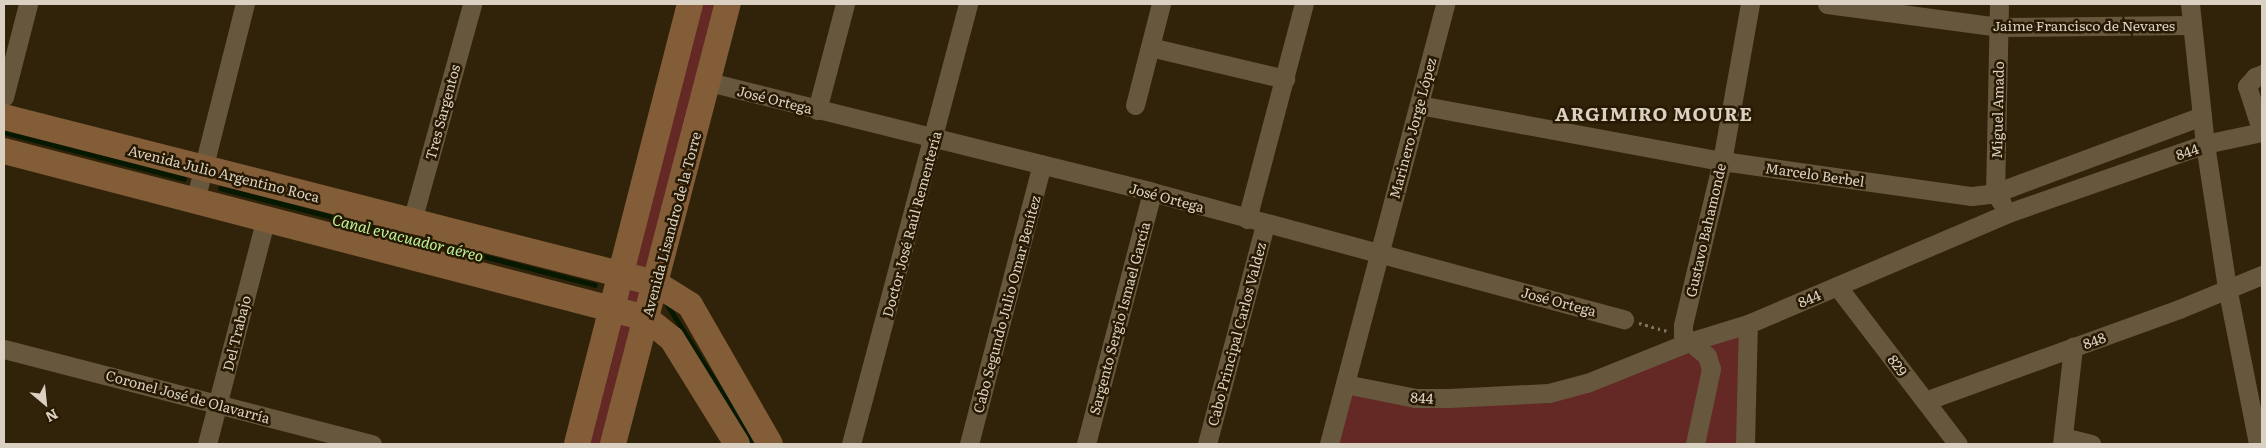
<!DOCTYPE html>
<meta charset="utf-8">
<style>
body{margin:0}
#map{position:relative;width:2266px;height:448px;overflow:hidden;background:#31230a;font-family:Literata,serif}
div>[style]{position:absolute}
.green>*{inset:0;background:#642825}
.stream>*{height:5px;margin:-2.5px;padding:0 2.5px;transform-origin:2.5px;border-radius:2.5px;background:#061800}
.path>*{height:3px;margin-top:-1.5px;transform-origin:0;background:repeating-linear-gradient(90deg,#807560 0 2.5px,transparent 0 6.5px)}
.minor>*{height:19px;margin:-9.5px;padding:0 9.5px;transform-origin:9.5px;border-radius:9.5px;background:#67573d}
.secondary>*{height:26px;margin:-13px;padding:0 13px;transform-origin:13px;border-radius:13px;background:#825d38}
span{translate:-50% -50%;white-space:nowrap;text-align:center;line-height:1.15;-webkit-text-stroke:5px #271902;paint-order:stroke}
.street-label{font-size:14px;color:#dad1c2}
.water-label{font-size:15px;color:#bdf59c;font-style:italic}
.district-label{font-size:19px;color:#dad1c2;font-weight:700;letter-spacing:1px}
.frame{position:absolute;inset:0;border:5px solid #dad1c2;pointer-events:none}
.north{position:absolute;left:20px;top:378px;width:50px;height:50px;-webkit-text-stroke:4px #271902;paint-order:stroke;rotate:152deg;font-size:14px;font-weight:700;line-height:20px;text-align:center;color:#dad1c2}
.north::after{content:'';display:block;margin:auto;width:18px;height:22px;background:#dad1c2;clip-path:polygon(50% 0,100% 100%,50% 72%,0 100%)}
</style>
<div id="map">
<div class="green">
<div style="clip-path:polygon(690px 4px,728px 4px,613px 444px,577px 444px)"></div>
<div style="clip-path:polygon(1748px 324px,1745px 444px,1329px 444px,1345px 384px,1415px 398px,1549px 393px)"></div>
</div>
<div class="stream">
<div style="left:4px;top:132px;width:186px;rotate:14.6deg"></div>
<div style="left:220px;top:188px;width:387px;rotate:14.5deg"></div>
<div style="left:666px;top:303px;width:166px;rotate:58deg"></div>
</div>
<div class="path">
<div style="left:1639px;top:323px;width:29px;rotate:16deg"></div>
</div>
<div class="minor">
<div style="left:1827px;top:4px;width:175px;rotate:7.6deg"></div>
<div style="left:2000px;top:27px;width:192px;rotate:-0.6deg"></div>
<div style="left:1999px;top:4px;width:189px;rotate:91.2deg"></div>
<div style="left:1995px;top:193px;width:12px;rotate:55deg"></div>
<div style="left:2190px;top:4px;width:141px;rotate:83.9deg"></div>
<div style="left:2205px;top:144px;width:145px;rotate:81.3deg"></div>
<div style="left:2227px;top:287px;width:160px;rotate:78.8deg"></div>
<div style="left:1150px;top:47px;width:139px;rotate:13.3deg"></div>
<div style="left:709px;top:82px;width:456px;rotate:13.9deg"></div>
<div style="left:1152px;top:192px;width:489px;rotate:15.1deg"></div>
<div style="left:4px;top:97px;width:96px;rotate:-75.5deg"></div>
<div style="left:1135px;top:105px;width:104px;rotate:-75.6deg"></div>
<div style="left:1419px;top:105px;width:308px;rotate:10.5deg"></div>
<div style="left:1722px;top:161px;width:252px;rotate:8deg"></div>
<div style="left:1972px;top:196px;width:23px;rotate:-7deg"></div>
<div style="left:1995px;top:193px;width:221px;rotate:-20.4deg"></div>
<div style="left:817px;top:110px;width:110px;rotate:-75.2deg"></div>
<div style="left:195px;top:201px;width:203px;rotate:-75.8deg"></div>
<div style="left:1247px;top:219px;width:222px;rotate:-75.2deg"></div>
<div style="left:412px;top:221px;width:225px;rotate:-74.5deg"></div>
<div style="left:1837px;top:286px;width:199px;rotate:52.6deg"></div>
<div style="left:4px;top:349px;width:380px;rotate:14.5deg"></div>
<div style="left:1345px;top:384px;width:71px;rotate:11.3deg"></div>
<div style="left:1415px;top:398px;width:34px"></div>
<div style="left:1449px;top:398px;width:100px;rotate:-2.9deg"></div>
<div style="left:1549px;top:393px;width:39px;rotate:-15deg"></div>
<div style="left:1587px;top:383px;width:110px;rotate:-21.9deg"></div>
<div style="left:1689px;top:342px;width:62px;rotate:-17deg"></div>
<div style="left:1748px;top:324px;width:283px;rotate:-23.1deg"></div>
<div style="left:2008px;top:213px;width:209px;rotate:-19.3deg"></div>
<div style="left:2205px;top:144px;width:58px;rotate:-11.9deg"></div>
<div style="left:2262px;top:132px;width:48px;rotate:-108.1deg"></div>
<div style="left:2247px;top:86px;width:12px;rotate:-48deg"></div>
<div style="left:2255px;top:77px;width:8px;rotate:-23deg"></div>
<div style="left:1925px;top:401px;width:270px;rotate:-19.9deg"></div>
<div style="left:2179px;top:309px;width:90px;rotate:-22.3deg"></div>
<div style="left:2063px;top:437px;width:29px;rotate:14deg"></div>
<div style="left:207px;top:444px;width:230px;rotate:-75.4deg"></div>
<div style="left:851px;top:444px;width:455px;rotate:-75.1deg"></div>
<div style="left:969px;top:444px;width:289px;rotate:-75.4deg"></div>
<div style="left:1086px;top:444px;width:260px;rotate:-75.3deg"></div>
<div style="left:1207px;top:444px;width:227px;rotate:-75.2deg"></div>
<div style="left:1329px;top:444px;width:455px;rotate:-75.2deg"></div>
<div style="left:1695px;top:444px;width:77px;rotate:-78deg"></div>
<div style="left:1711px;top:369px;width:14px;rotate:-107deg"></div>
<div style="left:1707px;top:356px;width:31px;rotate:-140deg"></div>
<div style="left:1683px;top:336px;width:11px;rotate:-90deg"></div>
<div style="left:1683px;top:325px;width:169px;rotate:-76.6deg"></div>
<div style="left:1722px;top:161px;width:159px;rotate:-79.9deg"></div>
<div style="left:1745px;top:444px;width:120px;rotate:-88.6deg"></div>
<div style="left:2062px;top:444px;width:98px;rotate:-83.5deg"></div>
</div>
<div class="secondary">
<div style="left:4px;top:117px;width:672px;rotate:14.31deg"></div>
<div style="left:655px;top:283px;width:41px;rotate:32.2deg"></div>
<div style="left:690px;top:305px;width:160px;rotate:60.1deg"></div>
<div style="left:4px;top:151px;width:663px;rotate:14.58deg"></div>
<div style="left:646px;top:318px;width:33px;rotate:39deg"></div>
<div style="left:672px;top:339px;width:123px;rotate:58.2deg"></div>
<div style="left:577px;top:444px;width:454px;rotate:-75.6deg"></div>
<div style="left:613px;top:444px;width:455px;rotate:-75.4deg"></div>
</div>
<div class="street-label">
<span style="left:2084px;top:25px">Jaime Francisco de Nevares</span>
<span style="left:775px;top:99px;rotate:14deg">José Ortega</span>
<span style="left:1997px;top:110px;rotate:-89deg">Miguel Amado</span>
<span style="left:442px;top:112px;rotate:-75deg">Tres Sargentos</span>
<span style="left:1412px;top:128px;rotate:-75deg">Marinero Jorge López</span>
<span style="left:2187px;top:151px;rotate:-19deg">844</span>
<span style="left:224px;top:173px;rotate:14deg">Avenida Julio Argentino Roca</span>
<span style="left:1815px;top:174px;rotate:8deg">Marcelo Berbel</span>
<span style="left:1167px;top:197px;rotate:15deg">José Ortega</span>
<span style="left:671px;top:224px;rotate:-75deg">Avenida Lisandro de la Torre</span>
<span style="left:911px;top:224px;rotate:-75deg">Doctor José Raúl Rementería</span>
<span style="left:1705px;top:230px;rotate:-77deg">Gustavo Bahamonde</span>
<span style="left:1809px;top:298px;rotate:-23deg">844</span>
<span style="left:1559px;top:301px;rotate:15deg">José Ortega</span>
<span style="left:1006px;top:304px;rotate:-75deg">Cabo Segundo Julio Omar Benítez</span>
<span style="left:1119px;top:318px;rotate:-75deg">Sargento Sergio Ismael García</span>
<span style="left:236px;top:333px;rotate:-76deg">Del Trabajo</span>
<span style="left:1236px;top:334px;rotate:-75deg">Cabo Principal Carlos Valdez</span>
<span style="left:2094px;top:340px;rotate:-20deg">848</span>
<span style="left:1898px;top:365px;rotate:53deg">829</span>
<span style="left:188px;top:396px;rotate:15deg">Coronel José de Olavarría</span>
<span style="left:1422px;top:397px;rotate:4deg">844</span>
</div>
<div class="water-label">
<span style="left:408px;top:237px;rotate:14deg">Canal evacuador aéreo</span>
</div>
<div class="district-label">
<span style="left:1654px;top:114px">ARGIMIRO MOURE</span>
</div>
<div class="frame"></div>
<div class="north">N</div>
</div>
